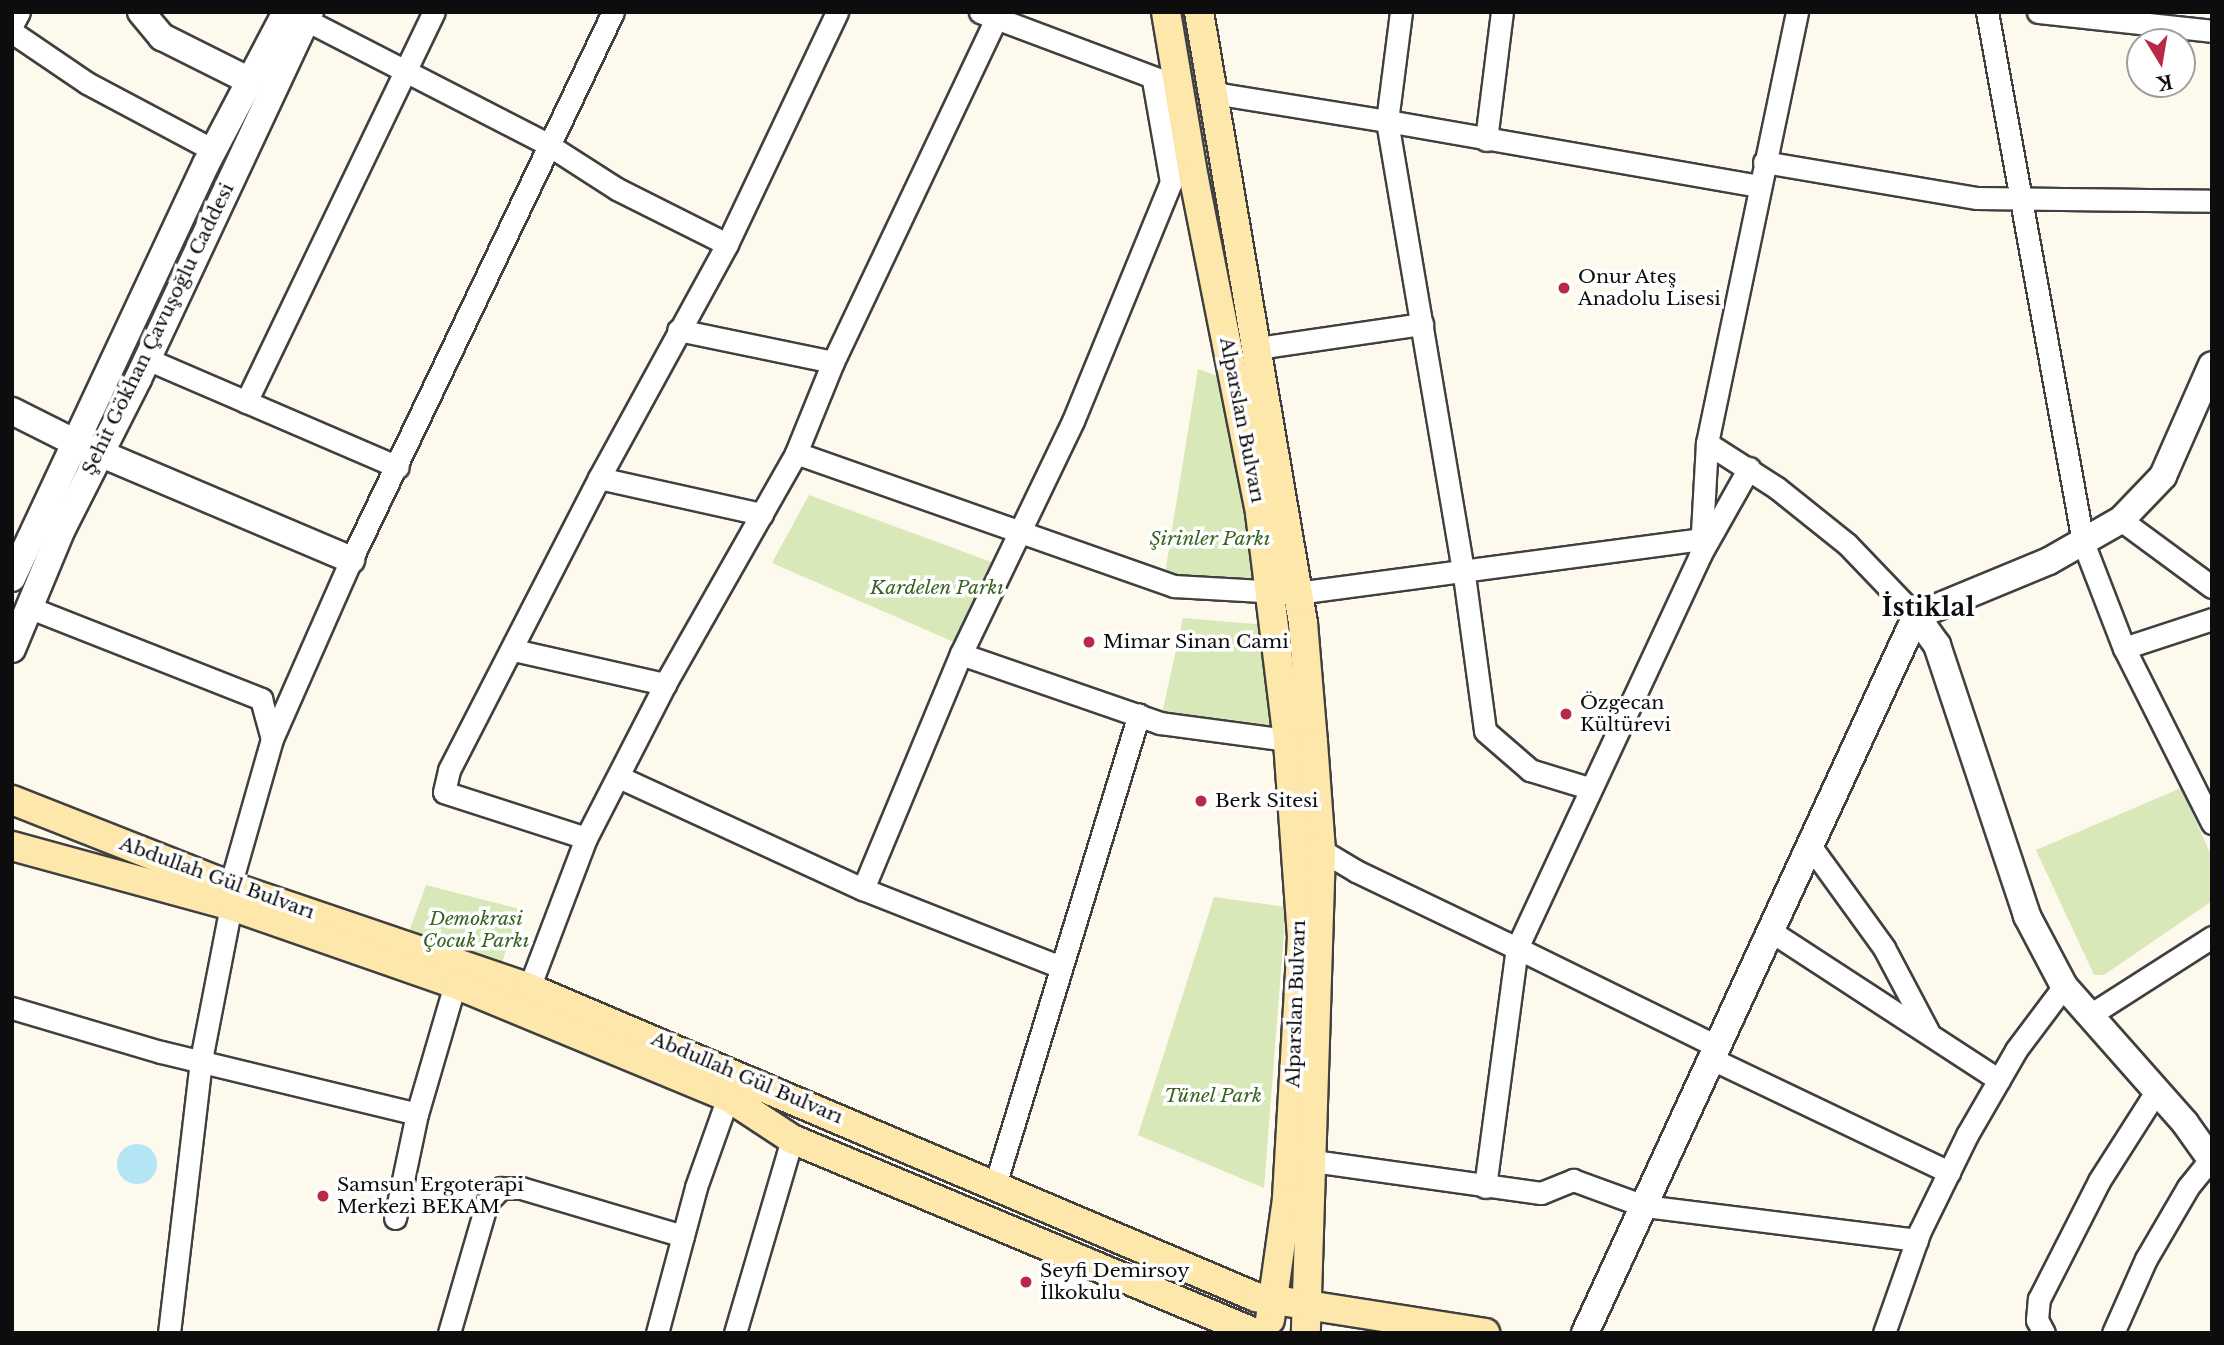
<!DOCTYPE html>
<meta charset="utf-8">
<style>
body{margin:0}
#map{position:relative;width:2224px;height:1345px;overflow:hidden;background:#fef9ed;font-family:"Libre Baskerville",serif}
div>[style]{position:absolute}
.green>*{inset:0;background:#d8e8b8}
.water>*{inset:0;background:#b3e5f4}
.round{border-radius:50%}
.roads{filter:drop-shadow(2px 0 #404040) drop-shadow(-2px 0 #404040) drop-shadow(0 2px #404040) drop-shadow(0 -2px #404040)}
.minor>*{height:21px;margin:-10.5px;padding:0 10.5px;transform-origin:10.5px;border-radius:10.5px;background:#fff}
.tertiary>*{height:26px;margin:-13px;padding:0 13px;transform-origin:13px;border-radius:13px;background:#fff}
.secondary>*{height:28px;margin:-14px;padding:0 14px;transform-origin:14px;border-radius:14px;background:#fde7aa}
.dots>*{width:19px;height:19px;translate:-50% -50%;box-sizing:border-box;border:4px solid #fff;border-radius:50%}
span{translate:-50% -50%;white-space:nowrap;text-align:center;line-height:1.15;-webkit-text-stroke:7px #fff;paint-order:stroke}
.poi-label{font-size:19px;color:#0d0d0d}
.left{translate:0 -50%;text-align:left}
.street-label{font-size:19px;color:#0d0d0d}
.park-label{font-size:19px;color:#37631f;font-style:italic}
.district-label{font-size:26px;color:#0d0d0d;font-weight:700}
.frame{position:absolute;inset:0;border:14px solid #0d0d0d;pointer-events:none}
.north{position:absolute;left:2126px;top:28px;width:70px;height:70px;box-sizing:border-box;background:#fff;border:2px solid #9e9e9e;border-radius:50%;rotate:169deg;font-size:19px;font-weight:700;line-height:28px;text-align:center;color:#0d0d0d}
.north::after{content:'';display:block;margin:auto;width:24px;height:32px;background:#b92945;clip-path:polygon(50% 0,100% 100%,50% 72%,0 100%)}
</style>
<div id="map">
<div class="green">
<div style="clip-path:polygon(1198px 369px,1226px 379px,1253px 581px,1165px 573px)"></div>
<div style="clip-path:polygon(809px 495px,997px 564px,963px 646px,772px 563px)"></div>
<div style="clip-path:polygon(1183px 618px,1268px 625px,1274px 738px,1160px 723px)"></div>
<div style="clip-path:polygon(2181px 788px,2212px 857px,2212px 901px,2104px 975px,2094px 975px,2036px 850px)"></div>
<div style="clip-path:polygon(426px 885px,520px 909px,499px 971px,406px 940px)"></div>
<div style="clip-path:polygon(1214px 897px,1286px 907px,1264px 1188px,1138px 1135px)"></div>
</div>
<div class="water">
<div class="round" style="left:117px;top:1144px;width:40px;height:40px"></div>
</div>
<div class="roads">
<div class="minor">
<div style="left:980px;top:12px;width:197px;rotate:20.6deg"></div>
<div style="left:1401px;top:12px;width:110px;rotate:97.3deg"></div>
<div style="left:1387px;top:121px;width:378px;rotate:9.9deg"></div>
<div style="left:1987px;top:12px;width:539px;rotate:79.73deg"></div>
<div style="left:2083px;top:542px;width:114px;rotate:68.9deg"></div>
<div style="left:2124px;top:648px;width:196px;rotate:63.3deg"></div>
<div style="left:2038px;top:12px;width:175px;rotate:6.2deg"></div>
<div style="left:306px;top:20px;width:271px;rotate:27.2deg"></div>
<div style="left:547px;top:144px;width:83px;rotate:32.7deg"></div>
<div style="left:617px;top:189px;width:123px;rotate:26.6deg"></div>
<div style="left:12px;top:25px;width:15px;rotate:-62deg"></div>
<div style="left:12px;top:32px;width:91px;rotate:34.2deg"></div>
<div style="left:87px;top:83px;width:143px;rotate:28deg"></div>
<div style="left:1153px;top:80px;width:104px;rotate:80deg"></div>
<div style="left:1171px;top:182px;width:258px;rotate:112.3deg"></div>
<div style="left:1073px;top:421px;width:259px;rotate:115.7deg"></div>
<div style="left:961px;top:654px;width:211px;rotate:19.1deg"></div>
<div style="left:1160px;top:723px;width:143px;rotate:7.6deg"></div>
<div style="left:1214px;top:93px;width:175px;rotate:9.2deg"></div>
<div style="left:1387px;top:121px;width:460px;rotate:80.4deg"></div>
<div style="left:1464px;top:575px;width:157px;rotate:82.3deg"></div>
<div style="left:1485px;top:731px;width:60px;rotate:40.9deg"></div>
<div style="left:1530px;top:770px;width:62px;rotate:17deg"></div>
<div style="left:1486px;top:140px;width:129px;rotate:-82.9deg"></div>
<div style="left:1764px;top:162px;width:216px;rotate:9.6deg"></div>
<div style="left:1977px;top:198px;width:235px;rotate:0.7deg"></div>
<div style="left:1257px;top:348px;width:167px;rotate:-8.3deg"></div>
<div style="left:147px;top:359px;width:273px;rotate:23.3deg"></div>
<div style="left:833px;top:362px;width:381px;rotate:-64.6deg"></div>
<div style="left:246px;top:402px;width:433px;rotate:-64.3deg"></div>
<div style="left:1707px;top:443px;width:83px;rotate:32.7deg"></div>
<div style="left:1777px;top:488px;width:90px;rotate:38.7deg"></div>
<div style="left:1847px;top:544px;width:100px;rotate:46.2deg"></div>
<div style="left:796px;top:453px;width:401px;rotate:19.4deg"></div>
<div style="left:1174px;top:586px;width:123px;rotate:3.3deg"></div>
<div style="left:1297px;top:593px;width:408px;rotate:-7.6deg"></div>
<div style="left:599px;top:478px;width:167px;rotate:12.5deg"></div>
<div style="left:2121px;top:520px;width:113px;rotate:36.4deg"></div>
<div style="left:1701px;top:550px;width:107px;rotate:-86.8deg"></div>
<div style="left:1707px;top:443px;width:440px;rotate:-78.2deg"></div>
<div style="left:28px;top:607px;width:251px;rotate:21.5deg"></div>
<div style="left:261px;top:699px;width:41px;rotate:74.6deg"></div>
<div style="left:272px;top:739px;width:153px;rotate:105.9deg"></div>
<div style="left:2124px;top:648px;width:93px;rotate:-18.2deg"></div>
<div style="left:514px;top:650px;width:155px;rotate:12.7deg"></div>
<div style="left:272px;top:739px;width:196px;rotate:-66.2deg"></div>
<div style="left:351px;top:560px;width:607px;rotate:-64.45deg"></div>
<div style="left:619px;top:777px;width:268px;rotate:24.7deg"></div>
<div style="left:863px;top:889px;width:213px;rotate:21.5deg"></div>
<div style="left:586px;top:838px;width:149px;rotate:-162.1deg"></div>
<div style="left:444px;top:792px;width:23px;rotate:-77deg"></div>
<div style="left:449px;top:770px;width:328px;rotate:-62.8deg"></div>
<div style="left:599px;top:478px;width:267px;rotate:-61.3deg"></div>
<div style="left:727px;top:244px;width:257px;rotate:-64.6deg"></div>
<div style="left:1811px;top:847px;width:125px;rotate:54.1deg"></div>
<div style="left:1884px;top:948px;width:94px;rotate:62.1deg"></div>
<div style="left:1321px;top:850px;width:41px;rotate:31deg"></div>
<div style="left:1356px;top:871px;width:178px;rotate:25.6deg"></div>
<div style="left:1517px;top:948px;width:434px;rotate:-65deg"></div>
<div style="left:1700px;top:555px;width:100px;rotate:-60.6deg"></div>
<div style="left:863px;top:889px;width:255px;rotate:-67.4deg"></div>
<div style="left:1772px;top:932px;width:271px;rotate:33.1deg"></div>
<div style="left:529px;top:988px;width:160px;rotate:-69.2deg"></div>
<div style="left:586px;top:838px;width:173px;rotate:-62.8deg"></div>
<div style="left:665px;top:684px;width:266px;rotate:-60.4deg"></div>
<div style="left:796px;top:453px;width:98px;rotate:-67.9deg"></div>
<div style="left:833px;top:362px;width:158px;rotate:-168.3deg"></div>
<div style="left:12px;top:1008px;width:155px;rotate:16.5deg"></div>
<div style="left:161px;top:1052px;width:263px;rotate:13.6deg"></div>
<div style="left:2090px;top:1015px;width:145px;rotate:-32.6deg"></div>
<div style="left:1712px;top:1059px;width:263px;rotate:25.5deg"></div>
<div style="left:1313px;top:1161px;width:230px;rotate:8deg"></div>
<div style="left:1541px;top:1193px;width:35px;rotate:-22deg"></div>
<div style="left:1573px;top:1180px;width:76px;rotate:20.1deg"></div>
<div style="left:1644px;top:1206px;width:275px;rotate:7.1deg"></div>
<div style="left:995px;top:1185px;width:492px;rotate:-73deg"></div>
<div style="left:1485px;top:1187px;width:241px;rotate:-82.4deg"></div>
<div style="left:1517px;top:948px;width:224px;rotate:26.2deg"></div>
<div style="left:395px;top:1218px;width:106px;rotate:-78.1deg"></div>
<div style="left:417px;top:1114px;width:135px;rotate:-73.7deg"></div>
<div style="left:169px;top:1333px;width:275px;rotate:-83.3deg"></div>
<div style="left:201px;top:1060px;width:157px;rotate:-79deg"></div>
<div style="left:449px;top:1333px;width:136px;rotate:-73.8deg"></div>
<div style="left:487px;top:1202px;width:20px;rotate:-45deg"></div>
<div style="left:501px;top:1188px;width:20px"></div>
<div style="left:521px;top:1188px;width:169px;rotate:16.5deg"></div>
<div style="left:657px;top:1333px;width:151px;rotate:-75deg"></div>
<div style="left:696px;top:1187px;width:96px;rotate:-70.4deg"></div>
<div style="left:735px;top:1333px;width:202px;rotate:-73.6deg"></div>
<div style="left:1884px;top:1333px;width:108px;rotate:-70.6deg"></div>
<div style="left:1920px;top:1231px;width:107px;rotate:-63.9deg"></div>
<div style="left:1967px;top:1135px;width:98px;rotate:-60deg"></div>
<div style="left:2016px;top:1050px;width:80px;rotate:-53.1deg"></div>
<div style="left:2044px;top:1333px;width:15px;rotate:-118deg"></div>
<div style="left:2037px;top:1320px;width:21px;rotate:-85deg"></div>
<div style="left:2039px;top:1299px;width:132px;rotate:-63deg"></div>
<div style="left:2099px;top:1181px;width:104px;rotate:-57.5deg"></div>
<div style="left:2113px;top:1333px;width:81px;rotate:-66deg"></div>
<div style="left:2146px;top:1259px;width:83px;rotate:-59.7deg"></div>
<div style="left:2188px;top:1187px;width:35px;rotate:-51deg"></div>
</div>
<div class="tertiary">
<div style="left:141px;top:12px;width:33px;rotate:50deg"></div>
<div style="left:162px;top:37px;width:98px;rotate:26.6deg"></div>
<div style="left:12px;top:411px;width:72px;rotate:26.6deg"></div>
<div style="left:76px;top:443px;width:299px;rotate:23deg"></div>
<div style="left:12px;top:578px;width:457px;rotate:-64.9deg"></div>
<div style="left:206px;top:164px;width:172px;rotate:-62.2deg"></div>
<div style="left:1916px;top:616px;width:36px;rotate:54deg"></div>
<div style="left:1937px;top:645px;width:286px;rotate:71.6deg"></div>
<div style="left:2027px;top:916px;width:79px;rotate:62.1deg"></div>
<div style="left:2064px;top:986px;width:183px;rotate:48.5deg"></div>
<div style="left:2185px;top:1123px;width:47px;rotate:54.6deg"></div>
<div style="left:12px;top:649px;width:130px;rotate:-67.4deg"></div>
<div style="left:62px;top:529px;width:168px;rotate:-63.1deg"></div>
<div style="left:138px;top:379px;width:405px;rotate:-64.9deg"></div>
<div style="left:1585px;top:1333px;width:790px;rotate:-65.22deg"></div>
<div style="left:1916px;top:616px;width:144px;rotate:-22.5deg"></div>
<div style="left:2049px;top:561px;width:83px;rotate:-29.7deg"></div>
<div style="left:2121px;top:520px;width:61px;rotate:-46.3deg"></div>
<div style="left:2163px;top:476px;width:121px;rotate:-66.2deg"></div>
</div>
<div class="secondary">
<div style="left:1166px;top:12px;width:169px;rotate:80.5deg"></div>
<div style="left:1194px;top:179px;width:340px;rotate:78.8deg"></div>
<div style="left:1260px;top:513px;width:231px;rotate:83deg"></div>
<div style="left:1288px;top:742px;width:196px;rotate:85.9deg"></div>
<div style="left:1302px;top:937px;width:262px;rotate:93.3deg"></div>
<div style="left:1287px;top:1199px;width:122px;rotate:98deg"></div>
<div style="left:1199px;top:12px;width:620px;rotate:80.34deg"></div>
<div style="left:1303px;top:623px;width:119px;rotate:85.2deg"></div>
<div style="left:1313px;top:742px;width:108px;rotate:85.8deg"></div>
<div style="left:1321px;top:850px;width:483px;rotate:91.8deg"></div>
<div style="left:12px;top:800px;width:234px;rotate:21.5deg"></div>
<div style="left:230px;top:886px;width:316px;rotate:18.8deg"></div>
<div style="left:529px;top:988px;width:790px;rotate:23.03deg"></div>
<div style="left:1256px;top:1297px;width:232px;rotate:8.9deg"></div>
<div style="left:12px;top:846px;width:227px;rotate:15.3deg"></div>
<div style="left:231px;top:906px;width:237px;rotate:19.2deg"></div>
<div style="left:455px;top:984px;width:295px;rotate:22.5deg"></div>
<div style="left:728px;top:1097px;width:77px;rotate:33.3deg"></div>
<div style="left:792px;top:1139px;width:502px;rotate:22.73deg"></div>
</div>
</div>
<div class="dots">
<div style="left:1564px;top:288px;background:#b92945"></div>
<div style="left:1089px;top:642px;background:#b92945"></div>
<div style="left:1566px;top:714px;background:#b92945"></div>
<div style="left:1201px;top:801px;background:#b92945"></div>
<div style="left:323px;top:1196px;background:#b92945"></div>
<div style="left:1026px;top:1282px;background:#b92945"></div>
</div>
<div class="poi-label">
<span class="left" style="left:1578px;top:288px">Onur Ateş<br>Anadolu Lisesi</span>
<span class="left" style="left:1103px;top:642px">Mimar Sinan Cami</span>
<span class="left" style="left:1580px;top:714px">Özgecan<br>Kültürevi</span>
<span class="left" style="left:1215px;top:801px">Berk Sitesi</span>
<span class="left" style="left:337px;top:1196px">Samsun Ergoterapi<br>Merkezi BEKAM</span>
<span class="left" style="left:1040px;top:1282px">Seyfi Demirsoy<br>İlkokulu</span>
</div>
<div class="street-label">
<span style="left:158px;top:329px;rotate:-64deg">Şehit Gökhan Çavuşoğlu Caddesi</span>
<span style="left:1242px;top:420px;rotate:79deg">Alparslan Bulvarı</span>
<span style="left:217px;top:878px;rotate:20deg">Abdullah Gül Bulvarı</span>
<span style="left:1296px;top:1004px;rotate:-88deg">Alparslan Bulvarı</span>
<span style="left:747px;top:1078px;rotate:23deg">Abdullah Gül Bulvarı</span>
</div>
<div class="park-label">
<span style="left:1210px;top:539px">Şirinler Parkı</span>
<span style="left:937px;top:588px">Kardelen Parkı</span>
<span style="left:476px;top:930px">Demokrasi<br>Çocuk Parkı</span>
<span style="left:1213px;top:1096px">Tünel Park</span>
</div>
<div class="district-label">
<span style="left:1928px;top:608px">İstiklal</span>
</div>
<div class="frame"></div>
<div class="north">K</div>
</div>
